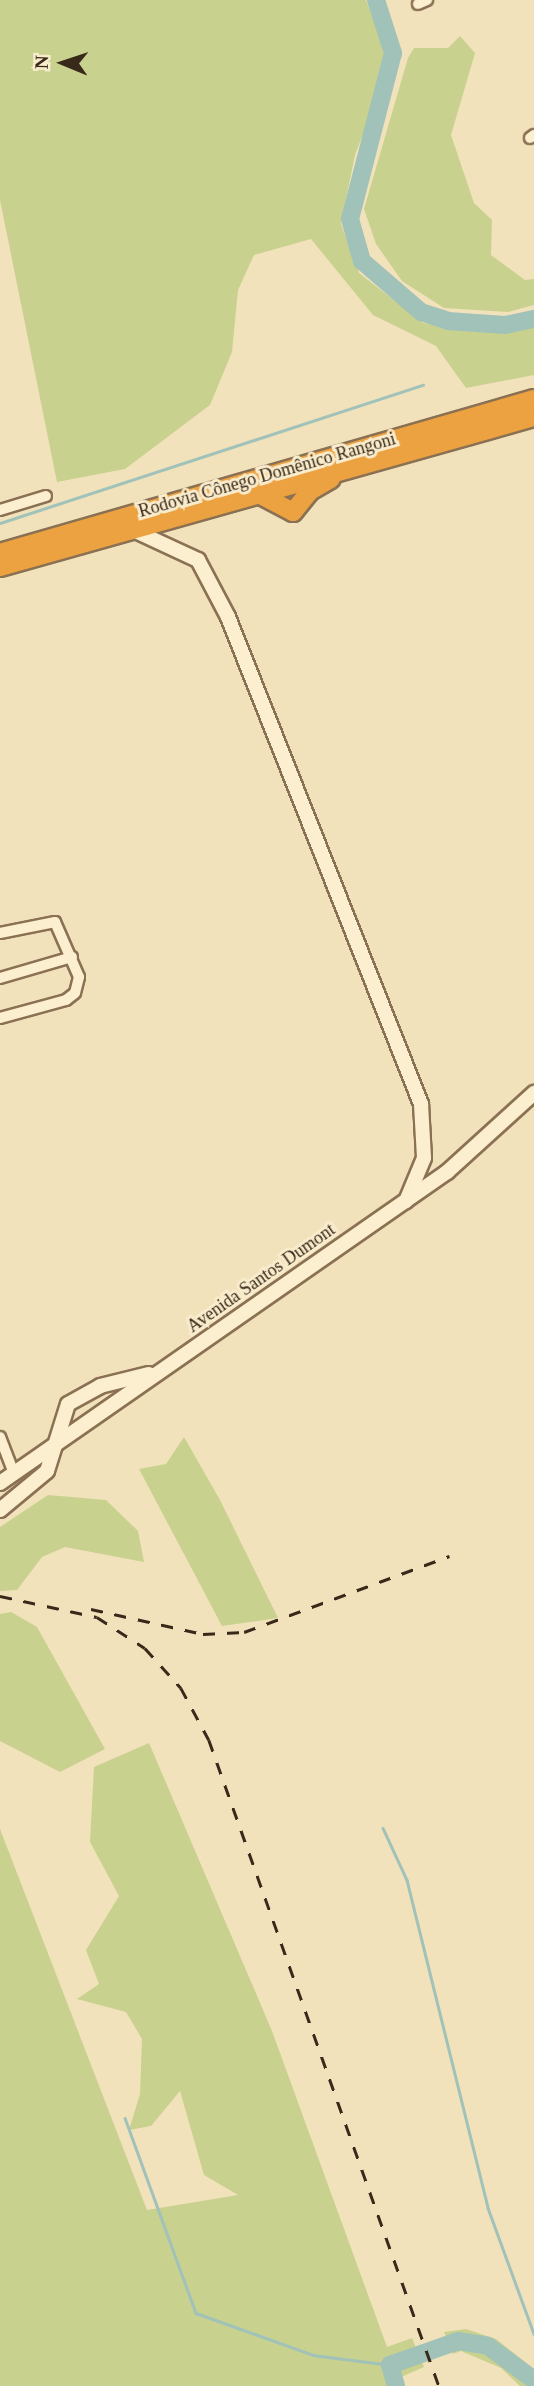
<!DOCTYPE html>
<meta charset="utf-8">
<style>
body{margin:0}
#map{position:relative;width:534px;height:2386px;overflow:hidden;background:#f2e2bb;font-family:"Times New Roman",serif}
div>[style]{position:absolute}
.green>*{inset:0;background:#c8d18e}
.stream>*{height:2.5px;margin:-1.25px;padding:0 1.25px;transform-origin:1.25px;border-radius:1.25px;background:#a0c2b9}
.river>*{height:18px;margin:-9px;padding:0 9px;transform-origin:9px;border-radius:9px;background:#a0c2b9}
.roads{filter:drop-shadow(2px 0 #8b7153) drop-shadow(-2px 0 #8b7153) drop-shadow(0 2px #8b7153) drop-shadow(0 -2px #8b7153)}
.street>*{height:10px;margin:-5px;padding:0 5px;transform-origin:5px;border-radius:5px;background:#fcefcf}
.secondary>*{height:14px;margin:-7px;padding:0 7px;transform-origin:7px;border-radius:7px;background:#fcefcf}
.highway>*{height:18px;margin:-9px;padding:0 9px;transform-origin:9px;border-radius:9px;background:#eca241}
.rail>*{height:2.5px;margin-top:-1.25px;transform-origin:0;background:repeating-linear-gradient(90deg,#38291a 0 12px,transparent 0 24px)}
span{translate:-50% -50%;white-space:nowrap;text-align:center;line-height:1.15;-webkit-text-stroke:6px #f9eccc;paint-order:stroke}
.street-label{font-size:18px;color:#38291a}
.north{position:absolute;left:28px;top:28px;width:70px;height:70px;-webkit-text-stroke:5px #f9eccc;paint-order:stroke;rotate:272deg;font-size:19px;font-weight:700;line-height:28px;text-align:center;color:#38291a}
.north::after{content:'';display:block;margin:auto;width:24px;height:32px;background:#38291a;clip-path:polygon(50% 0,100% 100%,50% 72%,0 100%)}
</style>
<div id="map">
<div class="green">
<div style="clip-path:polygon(0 0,366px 0,383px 44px,385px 77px,355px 155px,341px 224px,359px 273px,423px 323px,466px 330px,534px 327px,534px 375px,466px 388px,436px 346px,373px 315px,311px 239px,254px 255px,238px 290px,232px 352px,210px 405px,125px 469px,57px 482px,0 200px)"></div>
<div style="clip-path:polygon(460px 36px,475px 53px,451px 135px,474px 203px,492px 220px,491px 255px,525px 280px,534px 279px,534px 305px,508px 312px,444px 308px,402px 281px,376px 244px,364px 209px,408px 58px,414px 48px,448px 48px)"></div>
<div style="clip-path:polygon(184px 1437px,220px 1500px,278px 1618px,222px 1626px,139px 1469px,166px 1464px)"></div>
<div style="clip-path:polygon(48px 1495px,106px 1500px,138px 1531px,144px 1562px,65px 1547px,42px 1557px,17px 1590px,0 1591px,0 1527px)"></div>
<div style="clip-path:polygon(11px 1612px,37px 1627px,105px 1749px,60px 1772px,0 1741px,0 1614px)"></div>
<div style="clip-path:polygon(149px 1743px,272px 2031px,387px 2347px,412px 2338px,424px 2367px,401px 2377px,404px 2386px,0 2386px,0 1829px,147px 2210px,238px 2195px,204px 2175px,180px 2091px,151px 2126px,129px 2130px,140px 2094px,142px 2039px,126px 2012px,77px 1999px,99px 1984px,86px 1950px,119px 1896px,90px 1842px,94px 1767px)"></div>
<div style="clip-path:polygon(466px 2329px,496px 2339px,534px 2369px,534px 2386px,520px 2386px,501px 2368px,461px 2351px,453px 2354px,444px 2332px)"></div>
</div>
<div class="stream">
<div style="left:0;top:523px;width:445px;rotate:-18.1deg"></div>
<div style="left:383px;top:1828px;width:57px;rotate:65.2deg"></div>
<div style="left:407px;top:1880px;width:338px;rotate:76.1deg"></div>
<div style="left:488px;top:2208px;width:134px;rotate:69.9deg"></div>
<div style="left:125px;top:2118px;width:208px;rotate:70deg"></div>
<div style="left:196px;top:2313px;width:124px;rotate:19.7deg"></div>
<div style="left:313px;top:2355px;width:78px;rotate:7.4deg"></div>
</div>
<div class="river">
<div style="left:376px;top:0;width:56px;rotate:72.2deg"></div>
<div style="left:393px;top:53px;width:171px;rotate:104.5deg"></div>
<div style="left:350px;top:219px;width:44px;rotate:74.1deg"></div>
<div style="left:362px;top:261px;width:78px;rotate:40.8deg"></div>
<div style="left:421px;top:312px;width:28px;rotate:18deg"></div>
<div style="left:448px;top:321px;width:57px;rotate:4deg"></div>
<div style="left:505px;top:325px;width:30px;rotate:-12deg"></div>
<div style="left:396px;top:2386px;width:22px;rotate:-106deg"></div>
<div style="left:390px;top:2365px;width:72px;rotate:-19.4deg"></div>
<div style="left:458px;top:2341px;width:30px;rotate:9deg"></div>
<div style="left:488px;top:2346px;width:57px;rotate:36.5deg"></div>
</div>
<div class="roads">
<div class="street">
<div style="left:418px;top:4px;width:10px;rotate:-24deg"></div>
<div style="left:530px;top:138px;width:5px;rotate:-37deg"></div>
<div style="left:0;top:510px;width:48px;rotate:-16.9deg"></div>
<div style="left:0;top:933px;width:56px;rotate:-11.3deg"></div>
<div style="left:55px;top:922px;width:60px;rotate:66.4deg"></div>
<div style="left:79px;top:977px;width:16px;rotate:104deg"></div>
<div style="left:75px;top:993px;width:11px;rotate:142deg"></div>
<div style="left:66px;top:1000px;width:68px;rotate:164.7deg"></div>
<div style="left:0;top:978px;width:75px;rotate:-16.3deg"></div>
<div style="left:0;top:1437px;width:40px;rotate:69deg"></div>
</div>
<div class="secondary">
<div style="left:131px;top:529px;width:74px;rotate:24.8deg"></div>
<div style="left:198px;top:560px;width:64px;rotate:62.2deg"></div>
<div style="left:228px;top:617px;width:524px;rotate:68.38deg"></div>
<div style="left:421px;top:1104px;width:54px;rotate:86.8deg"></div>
<div style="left:424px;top:1158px;width:47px;rotate:112.7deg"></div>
<div style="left:0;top:1483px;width:545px;rotate:-34.83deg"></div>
<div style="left:447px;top:1172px;width:118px;rotate:-42.2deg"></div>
<div style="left:0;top:1510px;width:61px;rotate:-39.7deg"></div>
<div style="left:47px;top:1471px;width:70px;rotate:-72.6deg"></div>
<div style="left:68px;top:1404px;width:37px;rotate:-29deg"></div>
<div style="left:100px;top:1386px;width:50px;rotate:-13.8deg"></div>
</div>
<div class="highway">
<div style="left:255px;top:492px;width:43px;rotate:27.8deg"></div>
<div style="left:293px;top:512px;width:27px;rotate:-51deg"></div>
<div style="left:310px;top:491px;width:24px;rotate:-30deg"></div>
<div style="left:0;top:553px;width:556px;rotate:-16.09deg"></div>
<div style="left:0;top:567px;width:555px;rotate:-15.69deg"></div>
</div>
</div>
<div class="rail">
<div style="left:0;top:1596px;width:99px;rotate:12.2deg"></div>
<div style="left:97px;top:1617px;width:57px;rotate:32.9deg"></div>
<div style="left:145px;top:1648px;width:54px;rotate:48deg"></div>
<div style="left:181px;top:1688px;width:59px;rotate:61.7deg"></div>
<div style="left:209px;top:1740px;width:686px;rotate:70.4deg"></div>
<div style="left:91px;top:1609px;width:115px;rotate:12.6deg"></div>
<div style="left:203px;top:1634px;width:41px;rotate:-2.8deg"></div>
<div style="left:244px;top:1632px;width:219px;rotate:-20.3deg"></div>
</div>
<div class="street-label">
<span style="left:267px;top:475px;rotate:-16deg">Rodovia Cônego Domênico Rangoni</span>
<span style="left:261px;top:1278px;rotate:-35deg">Avenida Santos Dumont</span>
</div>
<div class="north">N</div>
</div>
